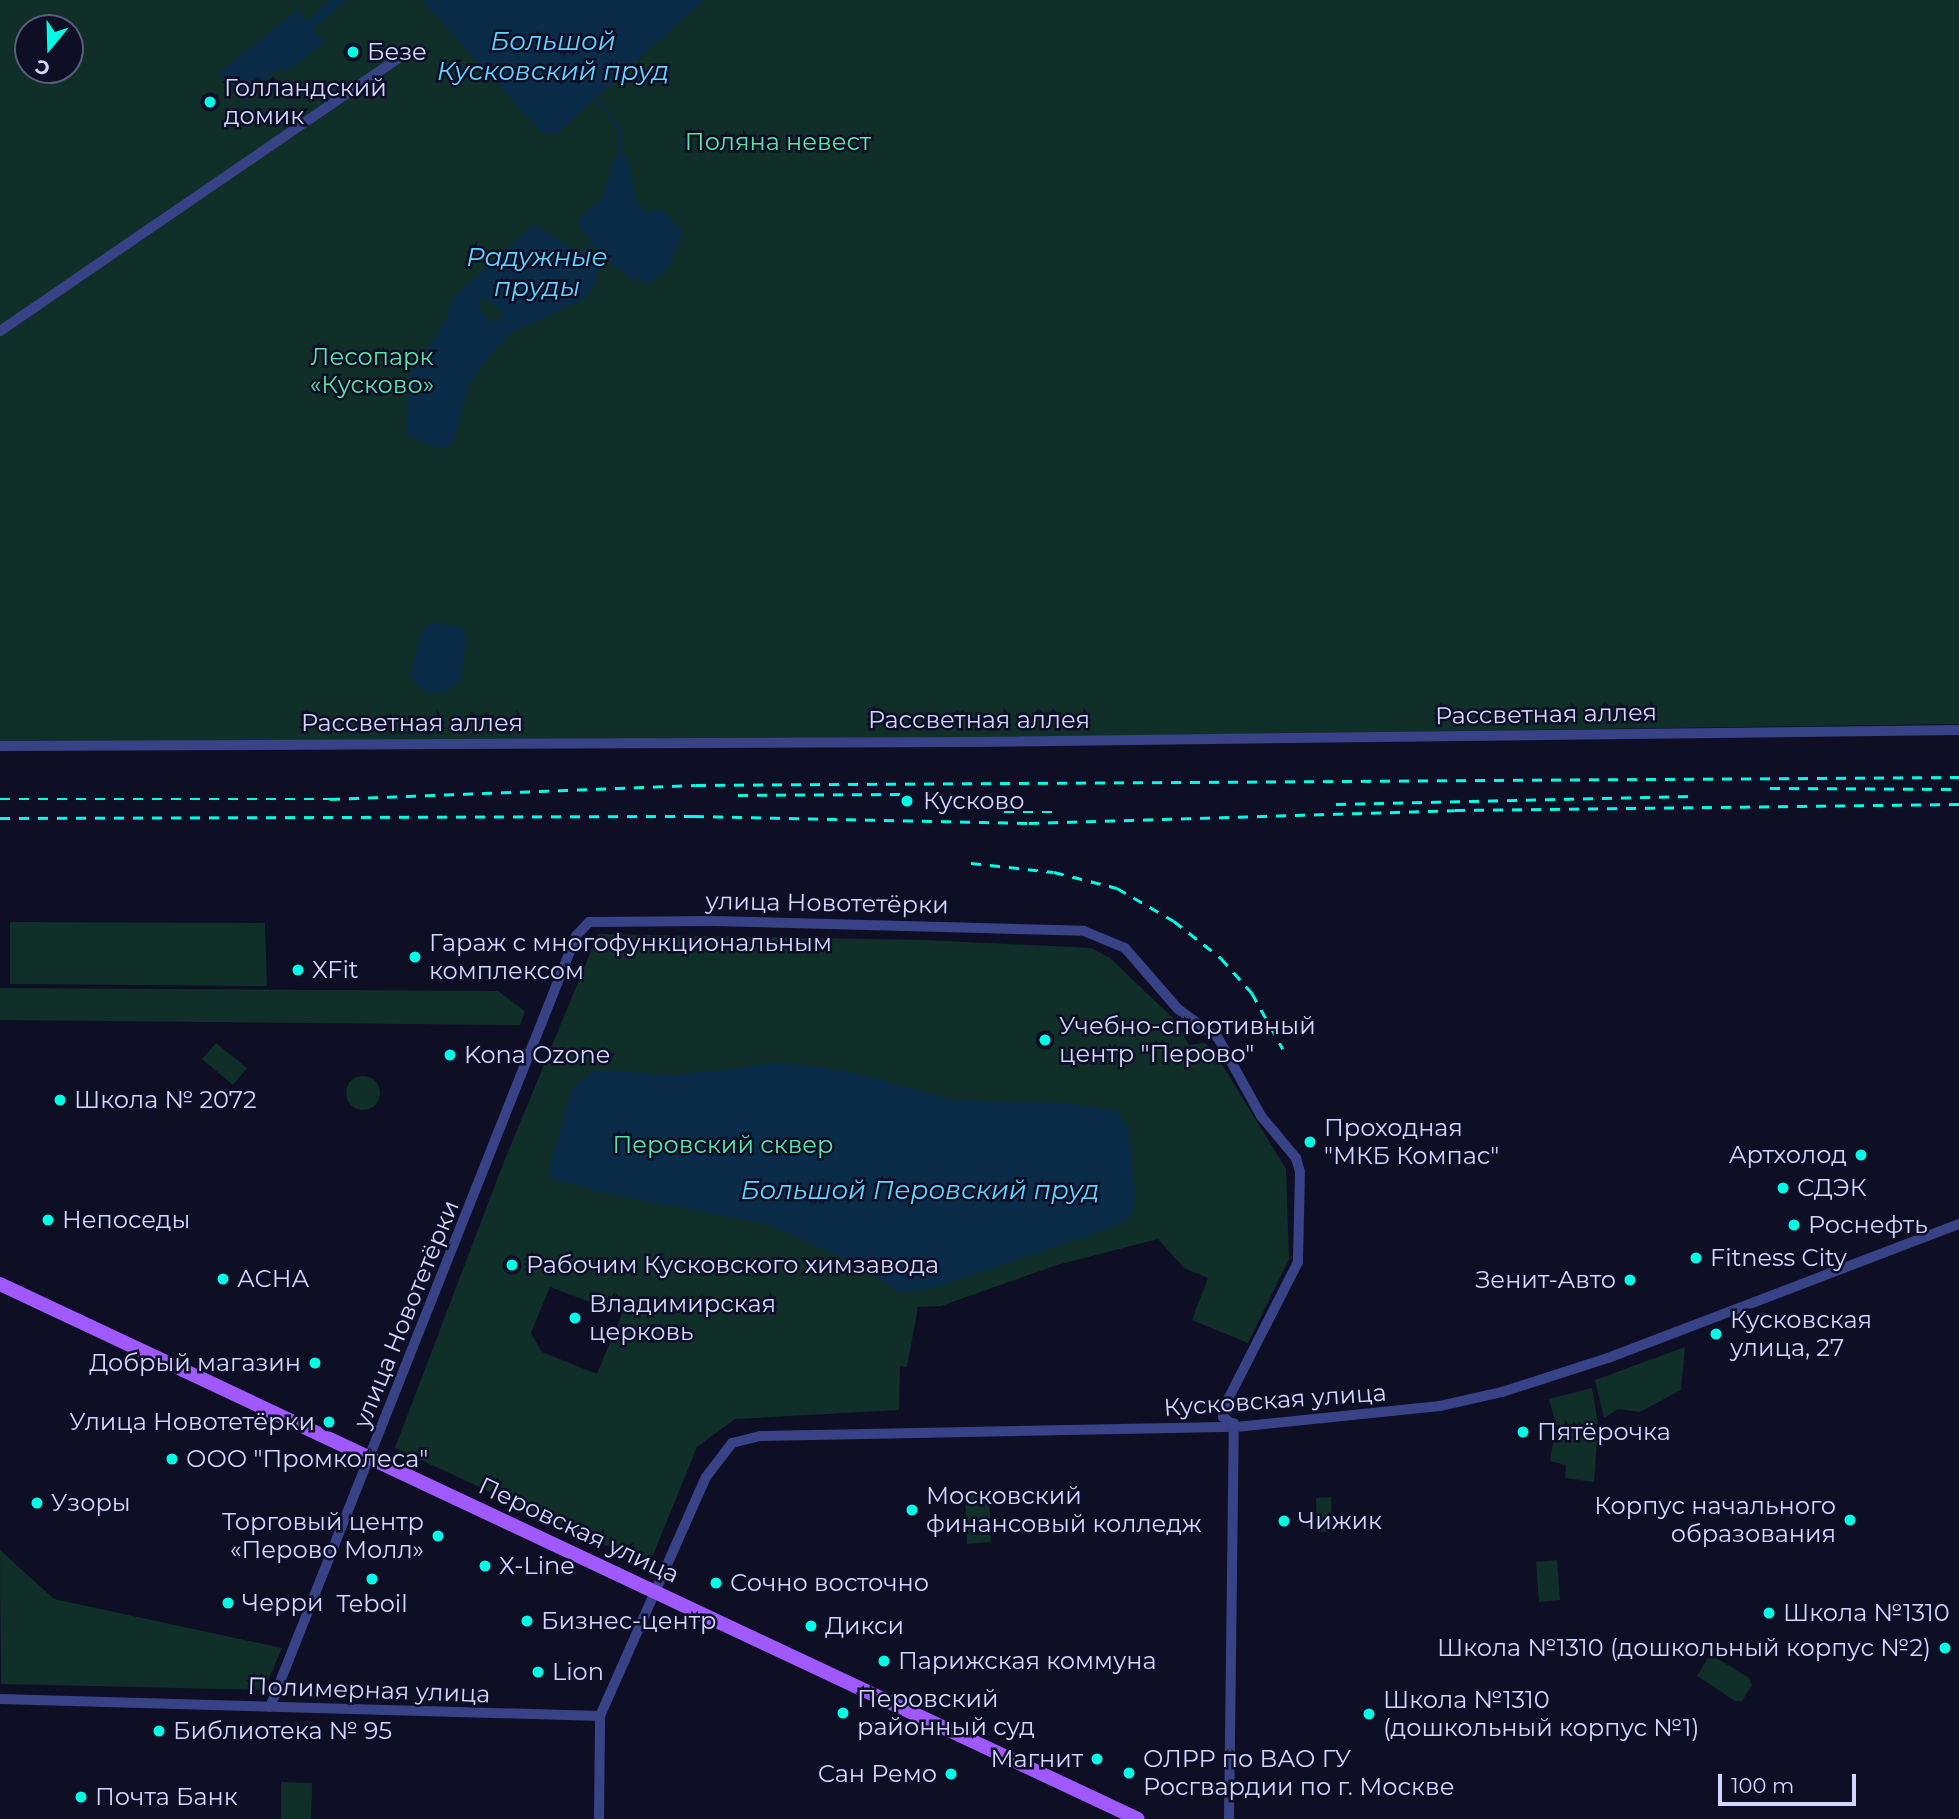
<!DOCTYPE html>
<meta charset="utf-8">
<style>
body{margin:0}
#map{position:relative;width:1959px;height:1819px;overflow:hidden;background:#0e0e25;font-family:Montserrat,sans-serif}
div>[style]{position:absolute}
.green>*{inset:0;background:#102f28}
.round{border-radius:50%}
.water>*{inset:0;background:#0a2c48}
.stream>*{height:2.5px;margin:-1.25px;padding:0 1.25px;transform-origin:1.25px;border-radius:1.25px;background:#0a2c48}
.minor>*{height:10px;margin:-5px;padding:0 5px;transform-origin:5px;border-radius:5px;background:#374386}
.major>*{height:14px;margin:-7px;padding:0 7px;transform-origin:7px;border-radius:7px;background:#a059ff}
.rail>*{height:2.5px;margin-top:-1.25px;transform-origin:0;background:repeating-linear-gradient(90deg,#00fde5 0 10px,transparent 0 19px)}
.dots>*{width:19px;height:19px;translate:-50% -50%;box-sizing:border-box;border:4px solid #0e0e25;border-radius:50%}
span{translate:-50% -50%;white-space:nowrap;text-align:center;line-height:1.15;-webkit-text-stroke:5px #0e0e25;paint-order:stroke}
.poi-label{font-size:24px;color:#d2d5ff}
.left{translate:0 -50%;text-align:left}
.right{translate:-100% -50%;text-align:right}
.park-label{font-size:24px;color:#59e4a6}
.street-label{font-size:24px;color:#d2d5ff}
.water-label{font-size:26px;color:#60d4ff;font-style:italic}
.north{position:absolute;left:14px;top:14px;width:70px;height:70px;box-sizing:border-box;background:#0e0e25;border:2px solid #5c5e7c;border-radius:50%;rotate:199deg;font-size:19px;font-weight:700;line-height:28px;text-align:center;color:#d2d5ff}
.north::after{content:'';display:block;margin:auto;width:24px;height:32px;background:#00fde5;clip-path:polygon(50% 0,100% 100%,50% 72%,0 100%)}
.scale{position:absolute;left:1718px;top:1774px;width:138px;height:32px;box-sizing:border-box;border:4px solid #d2d5ff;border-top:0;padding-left:9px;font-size:21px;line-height:24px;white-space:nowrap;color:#d2d5ff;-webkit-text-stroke:5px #0e0e25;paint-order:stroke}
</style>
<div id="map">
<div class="green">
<div style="clip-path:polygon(evenodd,0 0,1959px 0,1959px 724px,1028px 737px,0 743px,0 0,28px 28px,70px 28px,70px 70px,28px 70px,28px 28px)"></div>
<div style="clip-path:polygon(10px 922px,265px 923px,267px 986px,10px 984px)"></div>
<div style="clip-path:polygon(evenodd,598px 934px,926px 940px,1091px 948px,1110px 958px,1176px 1021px,1189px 1045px,1205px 1043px,1215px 1053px,1286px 1169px,1289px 1259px,1248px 1343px,1192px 1320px,1208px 1278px,1184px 1268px,1158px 1239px,1057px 1265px,941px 1306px,918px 1307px,907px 1367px,900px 1366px,899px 1410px,735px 1419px,697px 1447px,649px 1565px,395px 1448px,503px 1164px,598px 934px,550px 1287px,622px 1314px,597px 1374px,542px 1352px,531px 1333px,550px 1287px)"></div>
<div style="clip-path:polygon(0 988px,498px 991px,525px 1011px,520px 1025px,0 1020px)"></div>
<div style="clip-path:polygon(216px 1043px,247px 1068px,233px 1085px,202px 1059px)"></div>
<div class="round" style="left:346px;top:1076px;width:34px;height:34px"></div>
<div style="clip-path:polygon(1685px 1347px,1681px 1390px,1640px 1412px,1618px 1409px,1604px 1418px,1595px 1380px)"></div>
<div style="clip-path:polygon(1592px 1388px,1598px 1424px,1556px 1425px,1549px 1399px)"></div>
<div style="clip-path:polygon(1598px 1428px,1594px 1482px,1565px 1478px,1566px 1465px,1550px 1461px,1555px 1429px)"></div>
<div style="clip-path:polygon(989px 1492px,991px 1542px,967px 1544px,965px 1493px)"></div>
<div style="clip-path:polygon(1331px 1497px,1332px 1532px,1317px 1532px,1316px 1498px)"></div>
<div style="clip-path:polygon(0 1550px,54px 1599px,282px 1648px,264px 1690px,1px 1684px)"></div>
<div style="clip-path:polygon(1557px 1560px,1560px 1600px,1539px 1602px,1536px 1562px)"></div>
<div style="clip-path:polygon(1710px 1654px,1749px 1678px,1752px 1685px,1742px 1701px,1735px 1701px,1697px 1676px)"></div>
<div style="clip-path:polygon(281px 1782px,312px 1783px,311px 1819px,281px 1819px)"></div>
</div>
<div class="water">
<div style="clip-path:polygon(330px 0,347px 0,313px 29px,324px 43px,284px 73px,278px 68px,244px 103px,218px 74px,297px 10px,307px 22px)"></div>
<div style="clip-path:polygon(422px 0,704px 0,555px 135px,541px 132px)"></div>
<div style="clip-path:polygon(627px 155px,636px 201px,645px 212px,663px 210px,683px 233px,669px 268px,650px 283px,632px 279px,607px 260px,579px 226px,578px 219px,603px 198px,614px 157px)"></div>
<div style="clip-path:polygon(evenodd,534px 224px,593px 262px,599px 269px,595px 285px,583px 300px,510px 333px,489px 357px,469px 385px,453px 444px,441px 449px,407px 436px,409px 376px,446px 320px,453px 298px,534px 224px,484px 297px,501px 311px,501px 321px,489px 321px,478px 304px,484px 297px)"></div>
<div style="clip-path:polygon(430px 622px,463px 628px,466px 637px,461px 681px,443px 693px,426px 692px,410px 677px,421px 633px)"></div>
<div style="clip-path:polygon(779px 1063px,844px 1070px,953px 1100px,1065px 1103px,1116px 1110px,1129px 1130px,1135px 1196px,1132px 1212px,1124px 1222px,1092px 1234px,933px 1288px,898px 1292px,860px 1265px,766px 1224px,609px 1194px,553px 1179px,549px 1171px,572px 1088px,596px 1070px,676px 1075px)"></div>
</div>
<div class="stream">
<div style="left:595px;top:95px;width:41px;rotate:54deg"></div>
<div style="left:619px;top:128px;width:29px;rotate:88deg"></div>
<div style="left:578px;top:255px;width:21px;rotate:-41deg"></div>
</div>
<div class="minor">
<div style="left:0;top:331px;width:487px;rotate:-34.4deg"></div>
<div style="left:0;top:746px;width:972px;rotate:-0.24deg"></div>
<div style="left:972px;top:742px;width:987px;rotate:-0.7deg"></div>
<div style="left:0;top:1699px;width:600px;rotate:1.62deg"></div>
<div style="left:270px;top:1707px;width:830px;rotate:-68.35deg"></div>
<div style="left:576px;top:936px;width:19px;rotate:-47deg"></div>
<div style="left:589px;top:922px;width:124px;rotate:-0.5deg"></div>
<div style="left:713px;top:921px;width:371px;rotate:1.5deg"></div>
<div style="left:1084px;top:931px;width:44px;rotate:22.5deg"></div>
<div style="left:1125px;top:948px;width:81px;rotate:49deg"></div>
<div style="left:1178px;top:1009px;width:49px;rotate:35.9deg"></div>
<div style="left:1218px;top:1038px;width:89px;rotate:61.1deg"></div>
<div style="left:1261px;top:1116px;width:55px;rotate:50.2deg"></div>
<div style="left:1296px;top:1158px;width:15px;rotate:74deg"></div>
<div style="left:1300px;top:1172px;width:90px;rotate:91.3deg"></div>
<div style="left:1298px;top:1262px;width:165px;rotate:117deg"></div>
<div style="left:1223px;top:1409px;width:8px;rotate:90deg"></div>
<div style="left:1223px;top:1417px;width:16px;rotate:38deg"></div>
<div style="left:599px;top:1819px;width:103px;rotate:-89.4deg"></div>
<div style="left:600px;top:1716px;width:261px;rotate:-66.1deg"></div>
<div style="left:706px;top:1477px;width:43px;rotate:-52.6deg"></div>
<div style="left:732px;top:1443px;width:29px;rotate:-14deg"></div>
<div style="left:760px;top:1436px;width:476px;rotate:-1.1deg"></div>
<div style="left:1236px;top:1427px;width:205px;rotate:-5.9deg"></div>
<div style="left:1440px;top:1406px;width:64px;rotate:-12.7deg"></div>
<div style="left:1502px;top:1392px;width:111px;rotate:-17.8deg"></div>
<div style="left:1608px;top:1358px;width:376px;rotate:-20.9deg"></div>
<div style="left:1229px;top:1819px;width:396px;rotate:-89.3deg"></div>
</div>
<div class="major">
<div style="left:0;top:1284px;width:1257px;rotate:25.18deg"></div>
</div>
<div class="rail">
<div style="left:1770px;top:788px;width:189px;rotate:0.3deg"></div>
<div style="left:738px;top:795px;width:171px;rotate:-0.3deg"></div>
<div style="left:0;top:799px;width:330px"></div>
<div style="left:330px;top:799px;width:366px;rotate:-2.2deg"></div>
<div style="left:696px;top:785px;width:1263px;rotate:-0.36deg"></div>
<div style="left:1336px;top:804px;width:357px;rotate:-1.3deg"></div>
<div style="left:1004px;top:812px;width:49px"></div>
<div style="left:0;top:818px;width:694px;rotate:-0.17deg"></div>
<div style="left:694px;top:816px;width:335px;rotate:1.2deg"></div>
<div style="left:1029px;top:823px;width:426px;rotate:-1.7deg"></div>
<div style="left:1455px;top:810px;width:504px;rotate:-0.68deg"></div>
<div style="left:971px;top:863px;width:83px;rotate:6.2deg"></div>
<div style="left:1054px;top:872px;width:65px;rotate:14.3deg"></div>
<div style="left:1117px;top:888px;width:66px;rotate:30.1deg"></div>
<div style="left:1174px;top:921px;width:60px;rotate:38.2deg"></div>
<div style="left:1221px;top:958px;width:47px;rotate:48.5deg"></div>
<div style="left:1252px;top:993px;width:64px;rotate:61deg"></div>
</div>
<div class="dots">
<div style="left:353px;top:52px;background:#00fde5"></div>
<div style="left:210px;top:102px;background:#00fde5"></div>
<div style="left:907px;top:801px;background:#00fde5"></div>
<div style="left:415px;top:957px;background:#00fde5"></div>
<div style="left:298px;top:970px;background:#00fde5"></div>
<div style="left:1045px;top:1040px;background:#00fde5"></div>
<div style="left:450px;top:1055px;background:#00fde5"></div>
<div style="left:60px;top:1100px;background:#00fde5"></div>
<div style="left:1310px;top:1142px;background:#00fde5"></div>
<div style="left:1861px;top:1155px;background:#00fde5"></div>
<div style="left:1783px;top:1188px;background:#00fde5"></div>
<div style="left:48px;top:1220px;background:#00fde5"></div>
<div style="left:1794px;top:1225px;background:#00fde5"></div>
<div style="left:1696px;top:1258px;background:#00fde5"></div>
<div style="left:512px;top:1265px;background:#00fde5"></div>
<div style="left:223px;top:1279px;background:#00fde5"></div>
<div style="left:1630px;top:1280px;background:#00fde5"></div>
<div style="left:575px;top:1318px;background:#00fde5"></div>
<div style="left:1716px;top:1334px;background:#00fde5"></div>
<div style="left:315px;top:1363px;background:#00fde5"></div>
<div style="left:329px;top:1422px;background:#00fde5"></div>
<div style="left:1523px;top:1432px;background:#00fde5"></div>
<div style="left:172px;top:1459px;background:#00fde5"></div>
<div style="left:37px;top:1503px;background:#00fde5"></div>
<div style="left:912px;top:1510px;background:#00fde5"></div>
<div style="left:1850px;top:1520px;background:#00fde5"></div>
<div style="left:1284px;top:1521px;background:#00fde5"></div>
<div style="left:438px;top:1536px;background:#00fde5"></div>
<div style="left:485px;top:1566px;background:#00fde5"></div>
<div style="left:372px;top:1579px;background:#00fde5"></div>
<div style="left:716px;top:1583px;background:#00fde5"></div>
<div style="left:228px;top:1603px;background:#00fde5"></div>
<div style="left:1769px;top:1613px;background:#00fde5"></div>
<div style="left:527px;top:1621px;background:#00fde5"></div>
<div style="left:811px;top:1626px;background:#00fde5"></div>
<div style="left:1945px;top:1648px;background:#00fde5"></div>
<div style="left:884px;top:1661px;background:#00fde5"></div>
<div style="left:538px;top:1672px;background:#00fde5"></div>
<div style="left:843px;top:1713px;background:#00fde5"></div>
<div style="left:1369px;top:1714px;background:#00fde5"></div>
<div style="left:159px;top:1731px;background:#00fde5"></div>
<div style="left:1097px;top:1759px;background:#00fde5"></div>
<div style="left:1129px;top:1773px;background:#00fde5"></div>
<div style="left:951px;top:1774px;background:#00fde5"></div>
<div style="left:81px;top:1797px;background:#00fde5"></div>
</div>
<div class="poi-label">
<span class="left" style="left:367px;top:52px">Безе</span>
<span class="left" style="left:224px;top:102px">Голландский<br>домик</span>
<span class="left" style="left:923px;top:801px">Кусково</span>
<span class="left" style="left:429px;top:957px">Гараж с многофункциональным<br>комплексом</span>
<span class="left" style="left:312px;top:970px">XFit</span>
<span class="left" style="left:1059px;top:1040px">Учебно-спортивный<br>центр "Перово"</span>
<span class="left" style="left:464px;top:1055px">Kona Ozone</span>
<span class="left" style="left:74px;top:1100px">Школа № 2072</span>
<span class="left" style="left:1324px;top:1142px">Проходная<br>"МКБ Компас"</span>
<span class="right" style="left:1847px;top:1155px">Артхолод</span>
<span class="left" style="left:1797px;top:1188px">СДЭК</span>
<span class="left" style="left:62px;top:1220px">Непоседы</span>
<span class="left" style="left:1808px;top:1225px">Роснефть</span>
<span class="left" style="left:1710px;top:1258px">Fitness City</span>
<span class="left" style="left:526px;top:1265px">Рабочим Кусковского химзавода</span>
<span class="left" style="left:237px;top:1279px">АСНА</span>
<span class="right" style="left:1616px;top:1280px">Зенит-Авто</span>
<span class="left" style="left:589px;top:1318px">Владимирская<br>церковь</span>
<span class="left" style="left:1730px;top:1334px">Кусковская<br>улица, 27</span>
<span class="right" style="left:301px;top:1363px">Добрый магазин</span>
<span class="right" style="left:315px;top:1422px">Улица Новотетёрки</span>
<span class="left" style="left:1537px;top:1432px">Пятёрочка</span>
<span class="left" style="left:186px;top:1459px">ООО "Промколеса"</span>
<span class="left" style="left:926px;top:1510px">Московский<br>финансовый колледж</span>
<span class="left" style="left:51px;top:1503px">Узоры</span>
<span class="right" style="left:1836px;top:1520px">Корпус начального<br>образования</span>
<span class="left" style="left:1298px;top:1521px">Чижик</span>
<span class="right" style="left:424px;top:1536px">Торговый центр<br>«Перово Молл»</span>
<span class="left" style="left:499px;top:1566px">X-Line</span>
<span class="left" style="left:730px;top:1583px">Сочно восточно</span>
<span class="left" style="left:242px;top:1603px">Черри</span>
<span style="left:372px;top:1604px">Teboil</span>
<span class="left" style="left:1783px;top:1613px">Школа №1310</span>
<span class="left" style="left:541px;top:1621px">Бизнес-центр</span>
<span class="left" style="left:825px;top:1626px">Дикси</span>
<span class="right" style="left:1931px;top:1648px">Школа №1310 (дошкольный корпус №2)</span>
<span class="left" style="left:898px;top:1661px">Парижская коммуна</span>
<span class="left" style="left:552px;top:1672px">Lion</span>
<span class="left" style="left:857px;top:1713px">Перовский<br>районный суд</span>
<span class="left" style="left:1383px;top:1714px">Школа №1310<br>(дошкольный корпус №1)</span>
<span class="left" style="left:173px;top:1731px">Библиотека № 95</span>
<span class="right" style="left:1083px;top:1759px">Магнит</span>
<span class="left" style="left:1143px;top:1773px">ОЛРР по ВАО ГУ<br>Росгвардии по г. Москве</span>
<span class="right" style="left:937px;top:1774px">Сан Ремо</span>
<span class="left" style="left:95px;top:1797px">Почта Банк</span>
</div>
<div class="park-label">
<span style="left:778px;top:142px">Поляна невест</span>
<span style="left:372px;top:371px">Лесопарк<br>«Кусково»</span>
<span style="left:723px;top:1145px">Перовский сквер</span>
</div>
<div class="street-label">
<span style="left:1546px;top:714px;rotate:-1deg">Рассветная аллея</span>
<span style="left:979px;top:720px">Рассветная аллея</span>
<span style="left:412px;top:723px">Рассветная аллея</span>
<span style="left:827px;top:903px;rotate:1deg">улица Новотетёрки</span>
<span style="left:406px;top:1314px;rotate:-68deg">улица Новотетёрки</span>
<span style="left:1275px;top:1400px;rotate:-4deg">Кусковская улица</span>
<span style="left:579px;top:1530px;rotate:25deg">Перовская улица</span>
<span style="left:369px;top:1690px;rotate:2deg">Полимерная улица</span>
</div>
<div class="water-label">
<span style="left:553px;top:57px">Большой<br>Кусковский пруд</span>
<span style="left:537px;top:273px">Радужные<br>пруды</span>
<span style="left:920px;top:1191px">Большой Перовский пруд</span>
</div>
<div class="north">С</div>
<div class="scale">100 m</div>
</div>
